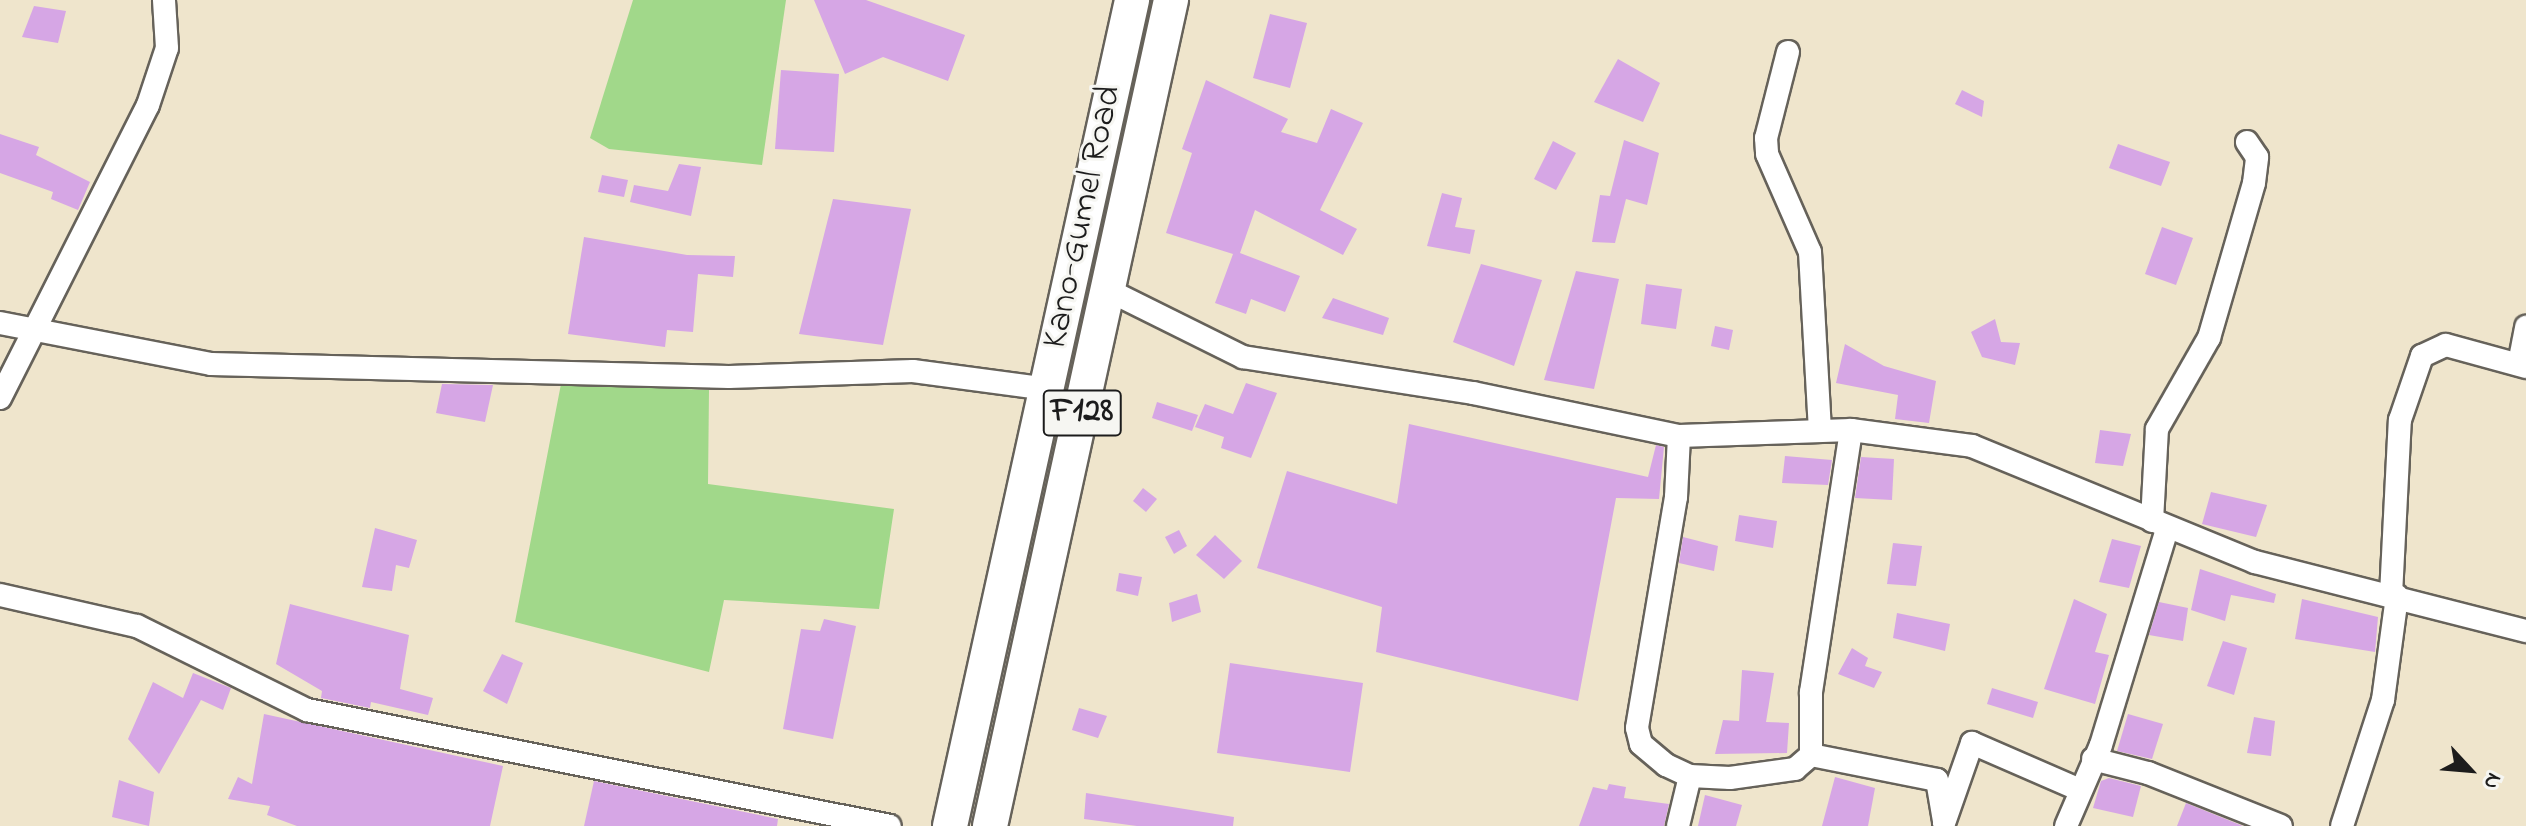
<!DOCTYPE html>
<style>
body{margin:0}
#map{position:relative;width:2526px;height:826px;overflow:hidden;background:#efe5cc;font-family:"Indie Flower",sans-serif}
div>[style]{position:absolute}
.green>*{inset:0;background:#a1d88a}
.building>*{inset:0;background:#d6a6e5}
.roads{filter:drop-shadow(2px 0 #66625a) drop-shadow(-2px 0 #66625a) drop-shadow(0 2px #66625a) drop-shadow(0 -2px #66625a)}
.street>*{height:22px;margin:-11px;padding:0 11px;transform-origin:11px;border-radius:11px;background:#fff}
.primary>*{height:34px;margin:-17px;padding:0 17px;transform-origin:17px;border-radius:17px;background:#fff}
span{translate:-50% -50%;white-space:nowrap;text-align:center;line-height:1.15;-webkit-text-stroke:6px #f6f6f2;paint-order:stroke}
.shield-label span{padding:2px 6px;background:#f6f6f2;border:2px solid;border-radius:6px;-webkit-text-stroke-width:0}
.shield-label{font-size:34px;color:#1c1c1c;font-weight:700}
.street-label{font-size:36px;color:#1c1c1c}
.north{position:absolute;left:2430px;top:730px;width:80px;height:80px;-webkit-text-stroke:6px #f6f6f2;paint-order:stroke;rotate:116deg;font-size:22px;font-weight:700;line-height:32px;text-align:center;color:#1c1c1c}
.north::after{content:'';display:block;margin:auto;width:28px;height:36px;background:#1c1c1c;clip-path:polygon(50% 0,100% 100%,50% 72%,0 100%)}
</style>
<div id="map">
<div class="green">
<div style="clip-path:polygon(633px 0,786px 0,762px 165px,609px 149px,590px 138px)"></div>
<div style="clip-path:polygon(561px 384px,709px 390px,708px 484px,894px 509px,879px 609px,724px 600px,709px 672px,515px 622px)"></div>
</div>
<div class="building">
<div style="clip-path:polygon(814px 0,866px 0,965px 35px,948px 81px,883px 57px,845px 74px)"></div>
<div style="clip-path:polygon(34px 6px,66px 11px,58px 43px,22px 37px)"></div>
<div style="clip-path:polygon(1270px 14px,1307px 23px,1290px 88px,1253px 78px)"></div>
<div style="clip-path:polygon(1618px 59px,1660px 83px,1643px 122px,1594px 102px)"></div>
<div style="clip-path:polygon(781px 70px,839px 74px,834px 152px,775px 149px)"></div>
<div style="clip-path:polygon(1206px 80px,1288px 119px,1281px 132px,1317px 143px,1331px 109px,1363px 123px,1320px 210px,1357px 229px,1343px 255px,1255px 210px,1240px 253px,1300px 276px,1285px 312px,1251px 299px,1246px 314px,1215px 303px,1233px 254px,1166px 233px,1192px 153px,1182px 149px)"></div>
<div style="clip-path:polygon(1962px 90px,1984px 101px,1982px 117px,1955px 104px)"></div>
<div style="clip-path:polygon(0 134px,39px 147px,36px 155px,90px 182px,78px 210px,51px 199px,53px 192px,0 173px)"></div>
<div style="clip-path:polygon(1624px 140px,1659px 153px,1647px 205px,1626px 199px,1615px 243px,1592px 242px,1600px 195px,1610px 196px)"></div>
<div style="clip-path:polygon(1553px 141px,1576px 153px,1556px 190px,1534px 179px)"></div>
<div style="clip-path:polygon(2118px 144px,2170px 162px,2161px 186px,2109px 168px)"></div>
<div style="clip-path:polygon(679px 164px,701px 167px,691px 216px,630px 202px,634px 185px,668px 191px)"></div>
<div style="clip-path:polygon(602px 175px,628px 180px,624px 197px,598px 192px)"></div>
<div style="clip-path:polygon(1442px 193px,1462px 198px,1455px 227px,1475px 230px,1470px 254px,1427px 246px)"></div>
<div style="clip-path:polygon(833px 199px,911px 209px,883px 345px,799px 334px)"></div>
<div style="clip-path:polygon(2162px 227px,2193px 238px,2176px 285px,2145px 274px)"></div>
<div style="clip-path:polygon(584px 237px,687px 255px,735px 256px,733px 277px,698px 274px,693px 332px,667px 330px,665px 347px,568px 334px)"></div>
<div style="clip-path:polygon(1481px 264px,1542px 280px,1514px 366px,1453px 342px)"></div>
<div style="clip-path:polygon(1576px 271px,1619px 279px,1594px 389px,1544px 380px)"></div>
<div style="clip-path:polygon(1646px 284px,1682px 289px,1676px 329px,1641px 324px)"></div>
<div style="clip-path:polygon(1333px 298px,1389px 318px,1383px 335px,1322px 318px)"></div>
<div style="clip-path:polygon(1995px 319px,2001px 342px,2020px 343px,2015px 365px,1982px 357px,1971px 332px)"></div>
<div style="clip-path:polygon(1715px 326px,1733px 330px,1729px 350px,1711px 346px)"></div>
<div style="clip-path:polygon(1845px 344px,1884px 366px,1936px 381px,1929px 423px,1895px 419px,1898px 395px,1836px 383px)"></div>
<div style="clip-path:polygon(1246px 383px,1277px 393px,1251px 458px,1221px 448px,1224px 437px,1195px 427px,1205px 404px,1233px 414px)"></div>
<div style="clip-path:polygon(442px 384px,493px 385px,485px 422px,436px 413px)"></div>
<div style="clip-path:polygon(1157px 402px,1198px 415px,1192px 431px,1152px 418px)"></div>
<div style="clip-path:polygon(1409px 424px,1648px 477px,1656px 445px,1664px 447px,1659px 499px,1616px 498px,1578px 701px,1376px 652px,1382px 607px,1257px 568px,1287px 471px,1397px 504px)"></div>
<div style="clip-path:polygon(2100px 430px,2131px 434px,2123px 466px,2095px 463px)"></div>
<div style="clip-path:polygon(1785px 456px,1832px 460px,1828px 485px,1782px 483px)"></div>
<div style="clip-path:polygon(1861px 457px,1894px 459px,1892px 500px,1855px 498px)"></div>
<div style="clip-path:polygon(1143px 488px,1157px 499px,1146px 512px,1133px 501px)"></div>
<div style="clip-path:polygon(2211px 492px,2267px 505px,2256px 537px,2202px 524px)"></div>
<div style="clip-path:polygon(1739px 515px,1777px 521px,1773px 548px,1735px 541px)"></div>
<div style="clip-path:polygon(375px 528px,417px 540px,409px 568px,396px 565px,392px 591px,362px 587px)"></div>
<div style="clip-path:polygon(1179px 530px,1187px 546px,1174px 554px,1165px 537px)"></div>
<div style="clip-path:polygon(1215px 535px,1242px 561px,1224px 579px,1196px 555px)"></div>
<div style="clip-path:polygon(1683px 537px,1718px 546px,1714px 571px,1679px 563px)"></div>
<div style="clip-path:polygon(2112px 539px,2141px 546px,2129px 588px,2099px 582px)"></div>
<div style="clip-path:polygon(1893px 543px,1922px 546px,1916px 586px,1887px 584px)"></div>
<div style="clip-path:polygon(2200px 569px,2276px 594px,2274px 603px,2231px 595px,2225px 621px,2191px 610px)"></div>
<div style="clip-path:polygon(1119px 573px,1142px 577px,1138px 596px,1116px 591px)"></div>
<div style="clip-path:polygon(1197px 594px,1201px 612px,1172px 622px,1169px 603px)"></div>
<div style="clip-path:polygon(2074px 599px,2107px 614px,2095px 652px,2109px 655px,2095px 704px,2044px 689px)"></div>
<div style="clip-path:polygon(2302px 599px,2378px 617px,2375px 652px,2295px 639px)"></div>
<div style="clip-path:polygon(2159px 602px,2188px 608px,2183px 641px,2149px 635px)"></div>
<div style="clip-path:polygon(290px 604px,409px 635px,400px 689px,433px 698px,428px 715px,371px 702px,370px 708px,321px 698px,322px 691px,276px 664px)"></div>
<div style="clip-path:polygon(1897px 613px,1950px 624px,1945px 651px,1893px 638px)"></div>
<div style="clip-path:polygon(824px 619px,856px 626px,833px 739px,783px 729px,801px 629px,820px 631px)"></div>
<div style="clip-path:polygon(2223px 641px,2247px 648px,2234px 695px,2207px 686px)"></div>
<div style="clip-path:polygon(1852px 648px,1868px 658px,1865px 666px,1882px 672px,1874px 688px,1838px 674px)"></div>
<div style="clip-path:polygon(502px 654px,523px 663px,507px 704px,483px 691px)"></div>
<div style="clip-path:polygon(1230px 663px,1363px 683px,1350px 772px,1217px 753px)"></div>
<div style="clip-path:polygon(1742px 670px,1774px 673px,1766px 722px,1789px 723px,1787px 753px,1715px 754px,1723px 720px,1739px 721px)"></div>
<div style="clip-path:polygon(193px 673px,231px 688px,223px 710px,201px 700px,159px 774px,128px 739px,153px 682px,183px 698px)"></div>
<div style="clip-path:polygon(1992px 688px,2038px 702px,2033px 718px,1987px 704px)"></div>
<div style="clip-path:polygon(1079px 708px,1107px 716px,1098px 738px,1072px 730px)"></div>
<div style="clip-path:polygon(264px 714px,503px 766px,490px 826px,297px 826px,267px 815px,270px 806px,228px 799px,238px 777px,252px 784px)"></div>
<div style="clip-path:polygon(2128px 714px,2163px 724px,2152px 759px,2117px 751px)"></div>
<div style="clip-path:polygon(2254px 717px,2275px 721px,2271px 756px,2247px 753px)"></div>
<div style="clip-path:polygon(1835px 777px,1875px 788px,1868px 826px,1822px 826px)"></div>
<div style="clip-path:polygon(2109px 778px,2141px 786px,2133px 817px,2093px 808px,2101px 781px)"></div>
<div style="clip-path:polygon(119px 780px,154px 792px,149px 826px,112px 817px)"></div>
<div style="clip-path:polygon(594px 781px,778px 819px,777px 826px,584px 826px)"></div>
<div style="clip-path:polygon(1609px 784px,1626px 787px,1624px 798px,1669px 804px,1664px 826px,1579px 826px,1593px 787px,1607px 790px)"></div>
<div style="clip-path:polygon(1086px 793px,1234px 817px,1233px 826px,1137px 826px,1084px 819px)"></div>
<div style="clip-path:polygon(1705px 795px,1742px 805px,1736px 826px,1698px 826px)"></div>
<div style="clip-path:polygon(2186px 803px,2243px 826px,2177px 826px)"></div>
</div>
<div class="roads">
<div class="street">
<div style="left:1788px;top:52px;width:89px;rotate:104.3deg"></div>
<div style="left:1766px;top:138px;width:16px;rotate:86deg"></div>
<div style="left:1767px;top:154px;width:107px;rotate:66.3deg"></div>
<div style="left:1810px;top:252px;width:177px;rotate:86.8deg"></div>
<div style="left:1108px;top:290px;width:151px;rotate:26.4deg"></div>
<div style="left:1243px;top:357px;width:233px;rotate:8.9deg"></div>
<div style="left:1473px;top:393px;width:210px;rotate:11.8deg"></div>
<div style="left:1679px;top:436px;width:172px;rotate:-2deg"></div>
<div style="left:1851px;top:430px;width:122px;rotate:7.5deg"></div>
<div style="left:1972px;top:446px;width:306px;rotate:22.3deg"></div>
<div style="left:2255px;top:562px;width:280px;rotate:14.3deg"></div>
<div style="left:0;top:323px;width:215px;rotate:11deg"></div>
<div style="left:211px;top:364px;width:518px;rotate:1.44deg"></div>
<div style="left:729px;top:377px;width:184px;rotate:-1.9deg"></div>
<div style="left:913px;top:371px;width:136px;rotate:7.6deg"></div>
<div style="left:2519px;top:364px;width:38px;rotate:-79deg"></div>
<div style="left:0;top:398px;width:328px;rotate:-63.2deg"></div>
<div style="left:148px;top:105px;width:60px;rotate:-71.6deg"></div>
<div style="left:167px;top:48px;width:48px;rotate:-93.6deg"></div>
<div style="left:1679px;top:436px;width:61px;rotate:92.8deg"></div>
<div style="left:1676px;top:497px;width:234px;rotate:99.6deg"></div>
<div style="left:1637px;top:728px;width:16px;rotate:76deg"></div>
<div style="left:1641px;top:744px;width:33px;rotate:40deg"></div>
<div style="left:1666px;top:765px;width:26px;rotate:25deg"></div>
<div style="left:1690px;top:776px;width:40px;rotate:2.9deg"></div>
<div style="left:1730px;top:778px;width:66px;rotate:-7.9deg"></div>
<div style="left:1795px;top:769px;width:21px;rotate:-41deg"></div>
<div style="left:1811px;top:755px;width:63px;rotate:-90deg"></div>
<div style="left:1811px;top:692px;width:265px;rotate:-81.3deg"></div>
<div style="left:2152px;top:521px;width:92px;rotate:-86.9deg"></div>
<div style="left:2157px;top:429px;width:105px;rotate:-60.3deg"></div>
<div style="left:2209px;top:338px;width:161px;rotate:-73.8deg"></div>
<div style="left:2254px;top:183px;width:26px;rotate:-83deg"></div>
<div style="left:2257px;top:157px;width:18px;rotate:-124deg"></div>
<div style="left:0;top:595px;width:140px;rotate:12.8deg"></div>
<div style="left:137px;top:626px;width:190px;rotate:26.3deg"></div>
<div style="left:307px;top:710px;width:594px;rotate:11.25deg"></div>
<div style="left:2391px;top:595px;width:175px;rotate:-87.1deg"></div>
<div style="left:2400px;top:420px;width:68px;rotate:-71deg"></div>
<div style="left:2422px;top:356px;width:26px;rotate:-25deg"></div>
<div style="left:2446px;top:345px;width:83px;rotate:15.4deg"></div>
<div style="left:1811px;top:755px;width:128px;rotate:11.2deg"></div>
<div style="left:1937px;top:780px;width:42px;rotate:80.3deg"></div>
<div style="left:2093px;top:759px;width:57px;rotate:14.3deg"></div>
<div style="left:2148px;top:773px;width:143px;rotate:21.7deg"></div>
<div style="left:1944px;top:823px;width:85px;rotate:-70.7deg"></div>
<div style="left:1972px;top:743px;width:116px;rotate:23.5deg"></div>
<div style="left:1678px;top:826px;width:51px;rotate:-76.5deg"></div>
<div style="left:2066px;top:826px;width:88px;rotate:-66.6deg"></div>
<div style="left:2101px;top:745px;width:226px;rotate:-73deg"></div>
<div style="left:2342px;top:826px;width:133px;rotate:-72deg"></div>
<div style="left:2383px;top:700px;width:105px;rotate:-82.3deg"></div>
</div>
<div class="primary">
<div style="left:950px;top:826px;width:846px;rotate:-77.57deg"></div>
<div style="left:990px;top:826px;width:846px;rotate:-77.64deg"></div>
</div>
</div>
<div class="shield-label">
<span style="left:1082px;top:413px">F128</span>
</div>
<div class="street-label">
<span style="left:1083px;top:217px;rotate:-78deg">Kano-Gumel Road</span>
</div>
<div class="north">N</div>
</div>
